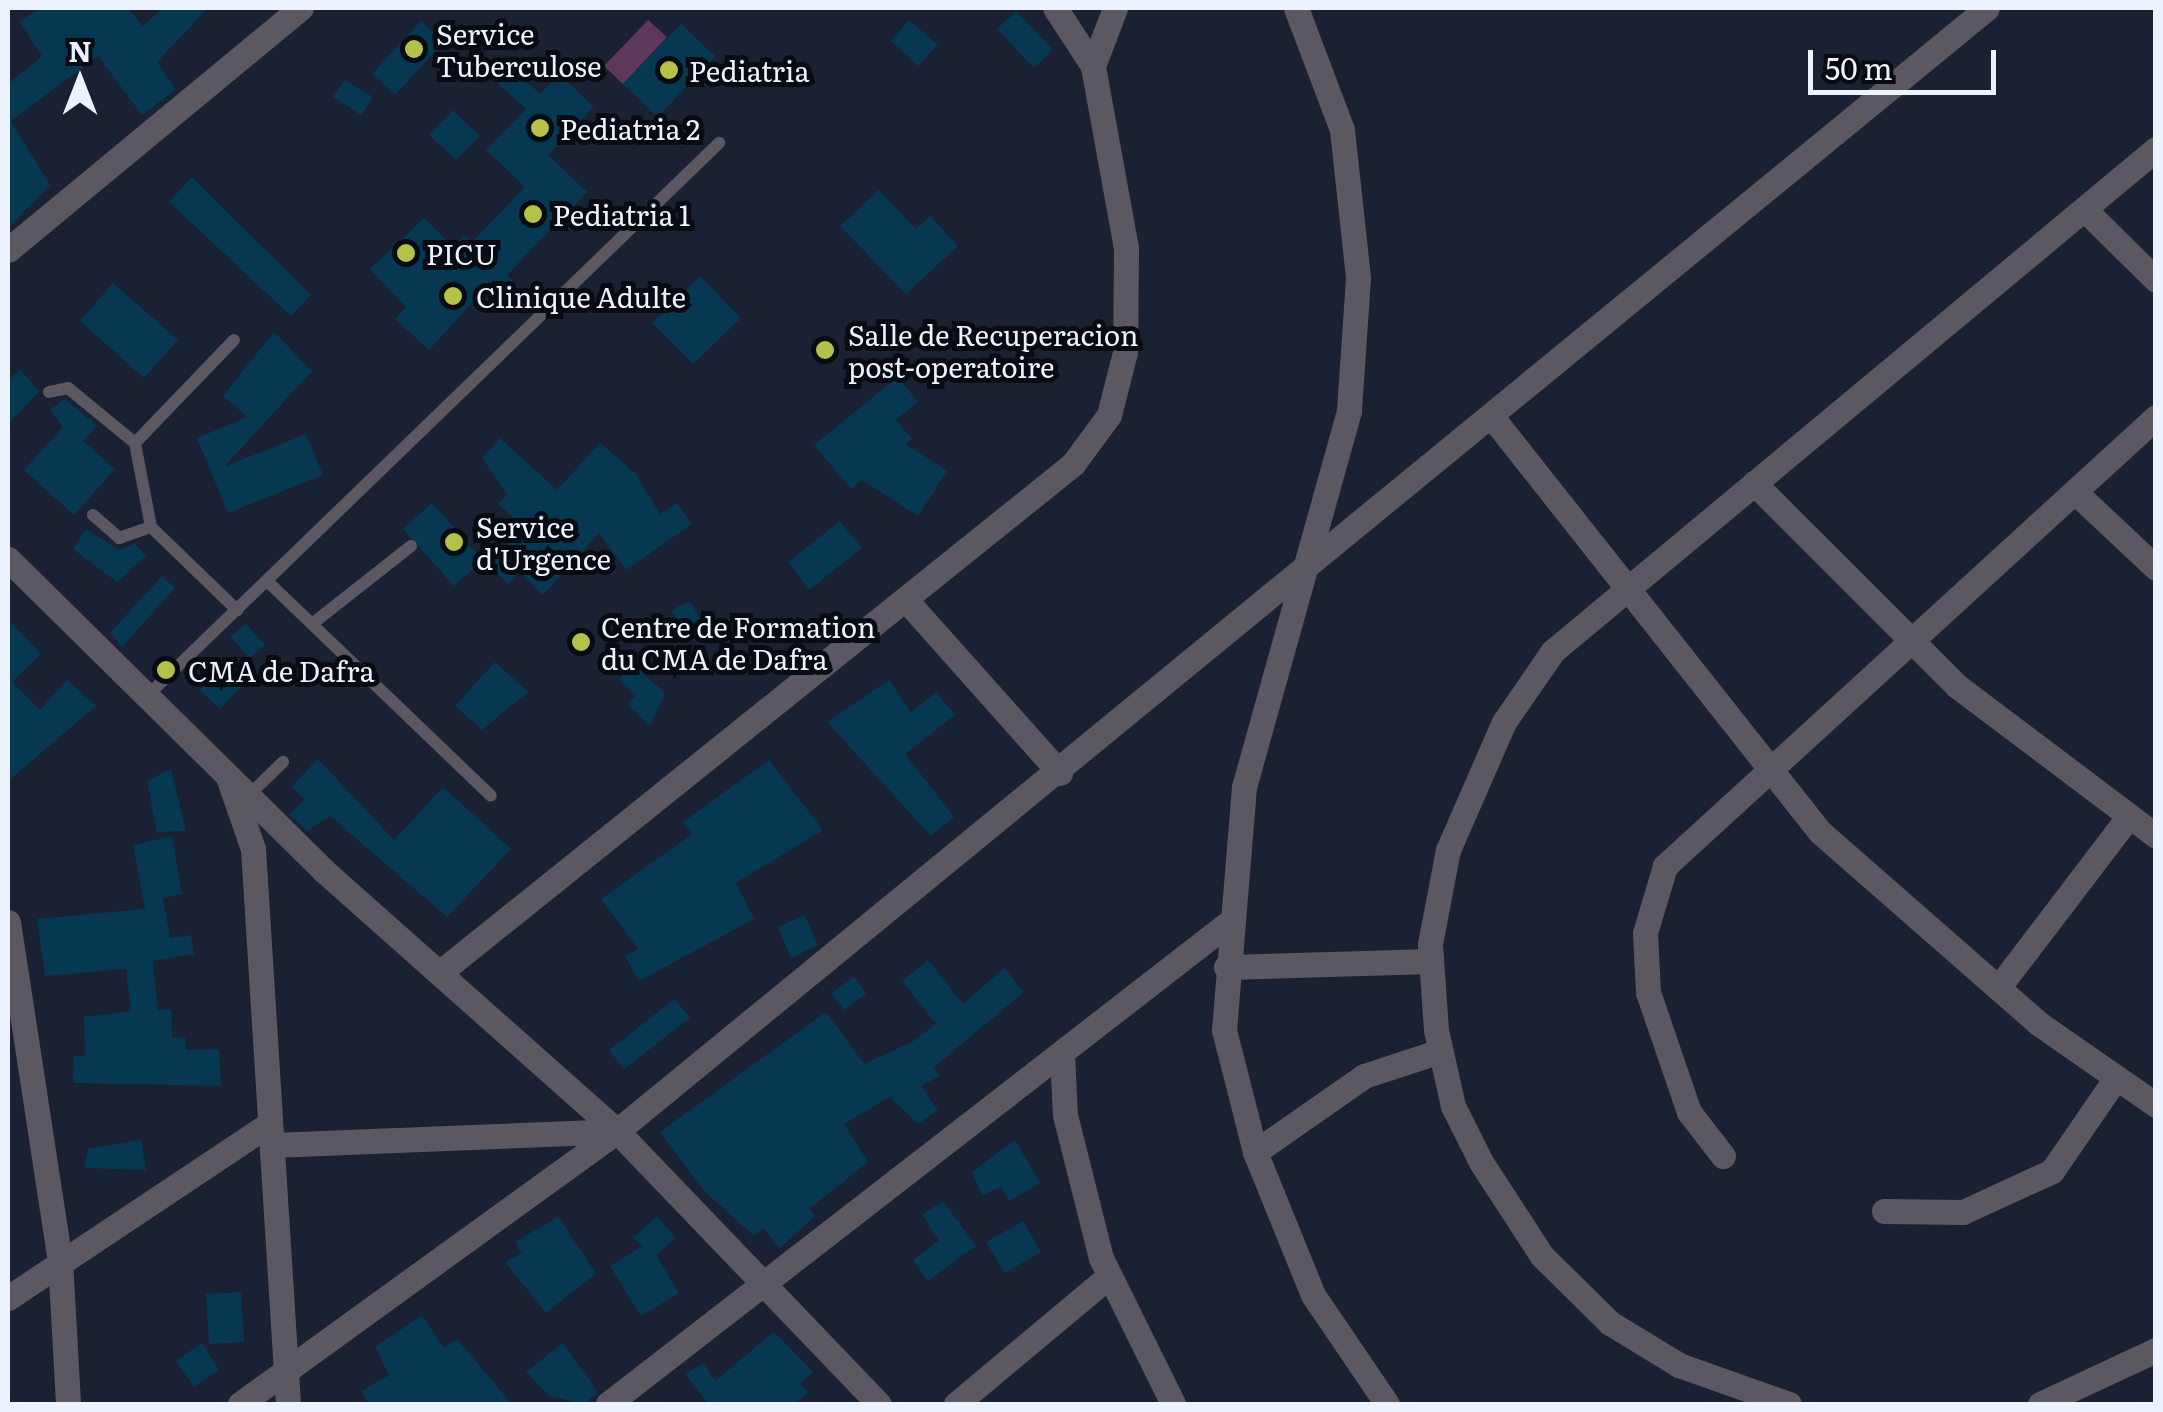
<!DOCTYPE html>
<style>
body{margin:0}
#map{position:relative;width:2163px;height:1412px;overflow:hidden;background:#1a2132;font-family:Literata,serif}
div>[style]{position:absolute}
.green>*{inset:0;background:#5e385b}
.building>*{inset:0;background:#063852}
.lane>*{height:12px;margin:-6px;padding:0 6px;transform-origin:6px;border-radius:6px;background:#5b5862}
.street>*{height:25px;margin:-12.5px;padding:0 12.5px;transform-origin:12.5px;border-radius:12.5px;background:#5b5862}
.dots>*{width:28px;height:28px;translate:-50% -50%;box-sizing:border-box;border:5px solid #080b12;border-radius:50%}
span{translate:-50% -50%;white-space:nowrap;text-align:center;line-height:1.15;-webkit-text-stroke:10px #080b12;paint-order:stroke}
.poi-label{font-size:28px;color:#edf2ff}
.left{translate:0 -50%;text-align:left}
.frame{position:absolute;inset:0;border:10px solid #edf2ff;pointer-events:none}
.north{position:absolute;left:30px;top:30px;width:100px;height:100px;-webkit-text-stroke:8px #080b12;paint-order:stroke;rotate:0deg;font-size:28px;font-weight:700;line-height:40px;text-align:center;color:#edf2ff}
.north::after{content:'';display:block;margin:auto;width:35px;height:45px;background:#edf2ff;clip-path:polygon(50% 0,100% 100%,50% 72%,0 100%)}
.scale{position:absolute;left:1808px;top:50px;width:188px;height:45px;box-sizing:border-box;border:5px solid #edf2ff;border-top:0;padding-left:12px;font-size:30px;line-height:35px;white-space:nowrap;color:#edf2ff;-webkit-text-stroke:8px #080b12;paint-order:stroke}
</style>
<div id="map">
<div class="green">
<div style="clip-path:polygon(648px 20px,667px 37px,623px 84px,604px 66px)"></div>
</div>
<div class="building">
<div style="clip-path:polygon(42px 8px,128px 8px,143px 26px,163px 8px,208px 8px,157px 62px,176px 90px,142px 115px,98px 56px,11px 121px,50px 185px,8px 228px,8px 84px,42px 56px,19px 21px)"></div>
<div style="clip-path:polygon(1016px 11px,1053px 50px,1034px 68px,997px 29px)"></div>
<div style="clip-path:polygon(909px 20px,938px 45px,918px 66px,891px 41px)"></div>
<div style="clip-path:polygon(421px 21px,444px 42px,395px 95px,372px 74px)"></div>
<div style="clip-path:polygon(681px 24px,715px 56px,658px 117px,623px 84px)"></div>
<div style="clip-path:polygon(501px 58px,540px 94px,559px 74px,594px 107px,548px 155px,587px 192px,507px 275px,513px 281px,494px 301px,483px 291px,429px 350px,395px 319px,406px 307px,370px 269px,424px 218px,453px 247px,464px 235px,472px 242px,525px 187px,486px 150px,526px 109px,487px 74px)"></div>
<div style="clip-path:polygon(344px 80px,373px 97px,361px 115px,333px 97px)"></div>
<div style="clip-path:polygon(453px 110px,480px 136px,456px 160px,429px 135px)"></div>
<div style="clip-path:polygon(192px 177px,311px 295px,291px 316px,169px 202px)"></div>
<div style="clip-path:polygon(879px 190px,916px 229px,930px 216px,958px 246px,906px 294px,840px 226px)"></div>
<div style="clip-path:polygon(700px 276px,741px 318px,693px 364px,652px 323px)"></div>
<div style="clip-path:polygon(113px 283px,178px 340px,144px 378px,80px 321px)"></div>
<div style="clip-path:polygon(274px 332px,312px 371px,224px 467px,306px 434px,323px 475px,228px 513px,197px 438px,248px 417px,223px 396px)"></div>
<div style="clip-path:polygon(20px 369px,39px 392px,8px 424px,8px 381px)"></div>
<div style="clip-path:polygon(898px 377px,918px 402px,896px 420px,912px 439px,906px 444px,947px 471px,918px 516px,862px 480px,851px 489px,814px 445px)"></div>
<div style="clip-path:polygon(65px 399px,97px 426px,83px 441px,115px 469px,74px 515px,24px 470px,63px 427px,50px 410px)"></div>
<div style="clip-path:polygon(500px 438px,557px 490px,600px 443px,636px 474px,660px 514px,677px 503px,692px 524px,626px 570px,599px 533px,543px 595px,519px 572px,509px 584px,489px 567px,523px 527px,498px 504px,507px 494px,482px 458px)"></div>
<div style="clip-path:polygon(432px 503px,483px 560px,454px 586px,403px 529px)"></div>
<div style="clip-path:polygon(840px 521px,862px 548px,809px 590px,788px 562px)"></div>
<div style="clip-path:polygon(86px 529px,119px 550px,135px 543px,146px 556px,117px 582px,73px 549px)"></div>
<div style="clip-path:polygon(162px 576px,175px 588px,122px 647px,110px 633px)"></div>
<div style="clip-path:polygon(690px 601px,704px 625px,686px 635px,672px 610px)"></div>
<div style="clip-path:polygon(8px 620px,41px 654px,12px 682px,40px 710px,67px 680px,96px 706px,8px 781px)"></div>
<div style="clip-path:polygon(246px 624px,265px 645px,250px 658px,230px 637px)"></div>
<div style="clip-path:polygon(495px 662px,528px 692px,482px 730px,455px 706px)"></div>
<div style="clip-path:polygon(633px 665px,665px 693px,650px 726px,627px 704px,636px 696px,619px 679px)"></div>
<div style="clip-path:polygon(221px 668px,242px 686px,220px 709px,200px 690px)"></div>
<div style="clip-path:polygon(889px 680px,911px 712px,936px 692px,955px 715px,905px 754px,954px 817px,931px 836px,827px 722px)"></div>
<div style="clip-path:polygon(318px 759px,394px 840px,443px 787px,511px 849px,447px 917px,330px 816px,307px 831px,289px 814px,305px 800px,291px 787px)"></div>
<div style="clip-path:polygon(769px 760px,823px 830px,736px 883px,754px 919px,639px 981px,625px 956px,638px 949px,601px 899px,692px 834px,683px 822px)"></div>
<div style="clip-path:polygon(171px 769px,186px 831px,157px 832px,147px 781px)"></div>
<div style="clip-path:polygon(172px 836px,182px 894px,163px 898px,170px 938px,191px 935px,194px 954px,153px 961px,158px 1010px,171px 1009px,172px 1038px,185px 1037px,186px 1050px,219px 1049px,221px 1086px,73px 1083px,74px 1056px,85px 1056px,84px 1017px,131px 1011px,126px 969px,45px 976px,37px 919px,145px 909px,133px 845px)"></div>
<div style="clip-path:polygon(805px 915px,818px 945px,791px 958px,778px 927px)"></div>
<div style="clip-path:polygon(928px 960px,963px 1004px,1004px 968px,1024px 992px,934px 1067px,940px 1076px,921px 1086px,938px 1110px,918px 1124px,890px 1097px,844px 1124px,868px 1162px,809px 1209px,815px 1216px,780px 1248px,763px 1228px,754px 1236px,703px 1190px,660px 1132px,826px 1012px,864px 1064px,912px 1042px,936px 1024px,902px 981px)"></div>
<div style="clip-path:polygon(854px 977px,866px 994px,844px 1010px,831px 993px)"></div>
<div style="clip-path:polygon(675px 999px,690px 1018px,624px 1069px,609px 1050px)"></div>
<div style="clip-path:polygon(141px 1140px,146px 1170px,84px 1168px,88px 1149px)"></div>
<div style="clip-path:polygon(1015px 1140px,1040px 1183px,1009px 1201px,1001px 1187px,982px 1195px,972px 1172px)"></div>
<div style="clip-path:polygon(943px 1201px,976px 1246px,928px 1281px,913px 1260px,939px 1240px,922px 1215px)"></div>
<div style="clip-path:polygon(657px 1216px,676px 1238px,656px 1255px,679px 1293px,641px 1316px,610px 1266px,643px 1246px,633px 1238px)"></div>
<div style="clip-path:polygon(558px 1217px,596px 1273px,546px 1313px,505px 1262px,522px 1253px,515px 1242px)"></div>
<div style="clip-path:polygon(1023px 1221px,1041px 1252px,1005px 1273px,986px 1242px)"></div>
<div style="clip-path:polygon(241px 1292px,244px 1342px,209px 1344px,206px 1294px)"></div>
<div style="clip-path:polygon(422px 1315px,444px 1348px,457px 1339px,512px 1404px,369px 1404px,361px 1391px,389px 1375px,375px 1347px)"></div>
<div style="clip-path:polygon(774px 1332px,813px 1372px,800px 1384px,808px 1392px,795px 1404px,708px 1404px,686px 1374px,703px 1363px,715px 1381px)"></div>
<div style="clip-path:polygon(202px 1343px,219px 1370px,194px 1387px,176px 1361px)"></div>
<div style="clip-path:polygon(563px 1343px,598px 1392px,585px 1404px,549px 1396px,526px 1372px)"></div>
</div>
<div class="lane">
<div style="left:234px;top:340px;width:143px;rotate:133.9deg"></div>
<div style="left:135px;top:443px;width:86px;rotate:79.2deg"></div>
<div style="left:151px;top:527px;width:120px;rotate:44deg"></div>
<div style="left:49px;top:392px;width:19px;rotate:-12deg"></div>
<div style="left:68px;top:388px;width:87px;rotate:39.4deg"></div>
<div style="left:93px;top:515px;width:35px;rotate:41deg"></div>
<div style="left:119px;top:538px;width:34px;rotate:-19deg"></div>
<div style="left:267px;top:581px;width:310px;rotate:43.8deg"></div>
<div style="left:312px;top:624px;width:126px;rotate:-38.2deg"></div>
<div style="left:147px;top:696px;width:796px;rotate:-44.03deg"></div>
<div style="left:248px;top:796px;width:49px;rotate:-44.2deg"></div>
</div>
<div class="street">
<div style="left:1296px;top:8px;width:130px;rotate:69.3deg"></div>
<div style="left:1342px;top:130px;width:149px;rotate:83.8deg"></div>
<div style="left:1358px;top:278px;width:133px;rotate:93.9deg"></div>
<div style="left:1349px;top:411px;width:390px;rotate:105.6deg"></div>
<div style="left:1244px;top:787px;width:244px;rotate:94.7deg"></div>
<div style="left:1224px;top:1030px;width:126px;rotate:75.7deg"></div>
<div style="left:1255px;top:1152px;width:154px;rotate:67.9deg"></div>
<div style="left:1313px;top:1295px;width:132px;rotate:55.8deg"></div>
<div style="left:1093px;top:66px;width:62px;rotate:-69.2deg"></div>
<div style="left:2084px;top:209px;width:101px;rotate:44.6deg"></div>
<div style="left:8px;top:250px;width:380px;rotate:-39.6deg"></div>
<div style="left:1492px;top:417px;width:529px;rotate:51.68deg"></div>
<div style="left:1820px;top:832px;width:290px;rotate:41.2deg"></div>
<div style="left:2038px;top:1023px;width:144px;rotate:34.8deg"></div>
<div style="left:1754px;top:483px;width:287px;rotate:45deg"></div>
<div style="left:1957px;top:686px;width:249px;rotate:37deg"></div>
<div style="left:2075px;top:492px;width:111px;rotate:43.2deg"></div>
<div style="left:8px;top:559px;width:443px;rotate:44.6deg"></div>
<div style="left:323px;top:870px;width:393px;rotate:41.6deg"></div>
<div style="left:617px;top:1131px;width:378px;rotate:46.2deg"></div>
<div style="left:905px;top:599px;width:233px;rotate:48.3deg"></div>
<div style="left:229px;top:780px;width:73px;rotate:70.8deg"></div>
<div style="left:253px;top:849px;width:556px;rotate:86.39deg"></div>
<div style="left:8px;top:922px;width:342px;rotate:81.3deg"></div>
<div style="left:60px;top:1260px;width:144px;rotate:86.8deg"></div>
<div style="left:1226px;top:967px;width:205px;rotate:-1.7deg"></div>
<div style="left:443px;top:970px;width:808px;rotate:-38.77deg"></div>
<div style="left:1073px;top:464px;width:61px;rotate:-53.7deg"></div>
<div style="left:1109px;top:415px;width:65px;rotate:-75.7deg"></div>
<div style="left:1125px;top:352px;width:104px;rotate:-89.4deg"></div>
<div style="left:1126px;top:248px;width:185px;rotate:-100.3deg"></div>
<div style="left:1093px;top:66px;width:69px;rotate:-123.2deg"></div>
<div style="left:1998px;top:988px;width:216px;rotate:-52.7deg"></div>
<div style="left:1062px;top:1054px;width:61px;rotate:87.2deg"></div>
<div style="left:1065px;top:1115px;width:147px;rotate:75.9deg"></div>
<div style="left:1101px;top:1258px;width:163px;rotate:63.7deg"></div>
<div style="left:272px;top:1145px;width:344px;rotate:-2.3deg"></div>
<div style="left:1255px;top:1152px;width:133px;rotate:-34.9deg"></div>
<div style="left:1364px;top:1076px;width:80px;rotate:-18.2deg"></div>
<div style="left:1723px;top:1156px;width:56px;rotate:-127.7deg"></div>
<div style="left:1689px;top:1112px;width:127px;rotate:-108.9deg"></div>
<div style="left:1648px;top:992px;width:59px;rotate:-92.9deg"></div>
<div style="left:1645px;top:933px;width:70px;rotate:-73.4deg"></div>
<div style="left:1665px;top:866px;width:665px;rotate:-42.44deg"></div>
<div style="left:1884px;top:1211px;width:79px;rotate:0.7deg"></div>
<div style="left:1963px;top:1212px;width:98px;rotate:-24.7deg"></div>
<div style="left:2052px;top:1171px;width:113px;rotate:-55.5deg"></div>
<div style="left:8px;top:1298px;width:315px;rotate:-33.7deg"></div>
<div style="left:240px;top:1404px;width:465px;rotate:-35.9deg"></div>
<div style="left:617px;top:1131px;width:1771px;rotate:-39.34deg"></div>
<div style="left:608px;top:1404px;width:783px;rotate:-37.79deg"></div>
<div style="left:956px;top:1404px;width:199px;rotate:-39.9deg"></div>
<div style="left:1789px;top:1404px;width:117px;rotate:-160.5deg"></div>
<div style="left:1679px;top:1365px;width:81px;rotate:-148.7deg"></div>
<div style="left:1610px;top:1323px;width:95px;rotate:-135.4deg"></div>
<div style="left:1542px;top:1256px;width:112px;rotate:-123deg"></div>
<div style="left:1481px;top:1162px;width:63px;rotate:-116.6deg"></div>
<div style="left:1453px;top:1106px;width:78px;rotate:-102.6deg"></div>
<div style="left:1436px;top:1030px;width:86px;rotate:-94deg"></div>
<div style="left:1430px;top:944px;width:96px;rotate:-79.2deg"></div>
<div style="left:1448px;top:850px;width:140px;rotate:-66.4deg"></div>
<div style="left:1504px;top:722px;width:86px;rotate:-55.4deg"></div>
<div style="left:1553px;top:651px;width:785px;rotate:-39.78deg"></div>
<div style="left:2040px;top:1404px;width:128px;rotate:-25deg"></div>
</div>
<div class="dots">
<div style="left:414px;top:49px;background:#b4c24a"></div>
<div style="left:669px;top:70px;background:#b4c24a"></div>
<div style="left:540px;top:128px;background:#b4c24a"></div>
<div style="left:533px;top:214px;background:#b4c24a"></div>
<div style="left:406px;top:253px;background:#b4c24a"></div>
<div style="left:453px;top:296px;background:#b4c24a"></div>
<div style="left:825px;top:350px;background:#b4c24a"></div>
<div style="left:454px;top:542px;background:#b4c24a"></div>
<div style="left:581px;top:642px;background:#b4c24a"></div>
<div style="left:166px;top:670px;background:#b4c24a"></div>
</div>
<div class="poi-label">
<span class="left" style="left:436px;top:49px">Service<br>Tuberculose</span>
<span class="left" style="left:689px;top:70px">Pediatria</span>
<span class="left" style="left:560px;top:128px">Pediatria 2</span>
<span class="left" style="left:553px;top:214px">Pediatria 1</span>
<span class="left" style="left:426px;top:253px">PICU</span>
<span class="left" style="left:476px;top:296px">Clinique Adulte</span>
<span class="left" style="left:848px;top:350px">Salle de Recuperacion<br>post-operatoire</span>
<span class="left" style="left:476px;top:542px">Service<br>d'Urgence</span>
<span class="left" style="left:601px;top:642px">Centre de Formation<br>du CMA de Dafra</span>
<span class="left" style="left:188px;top:670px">CMA de Dafra</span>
</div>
<div class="frame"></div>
<div class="north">N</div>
<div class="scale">50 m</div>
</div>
